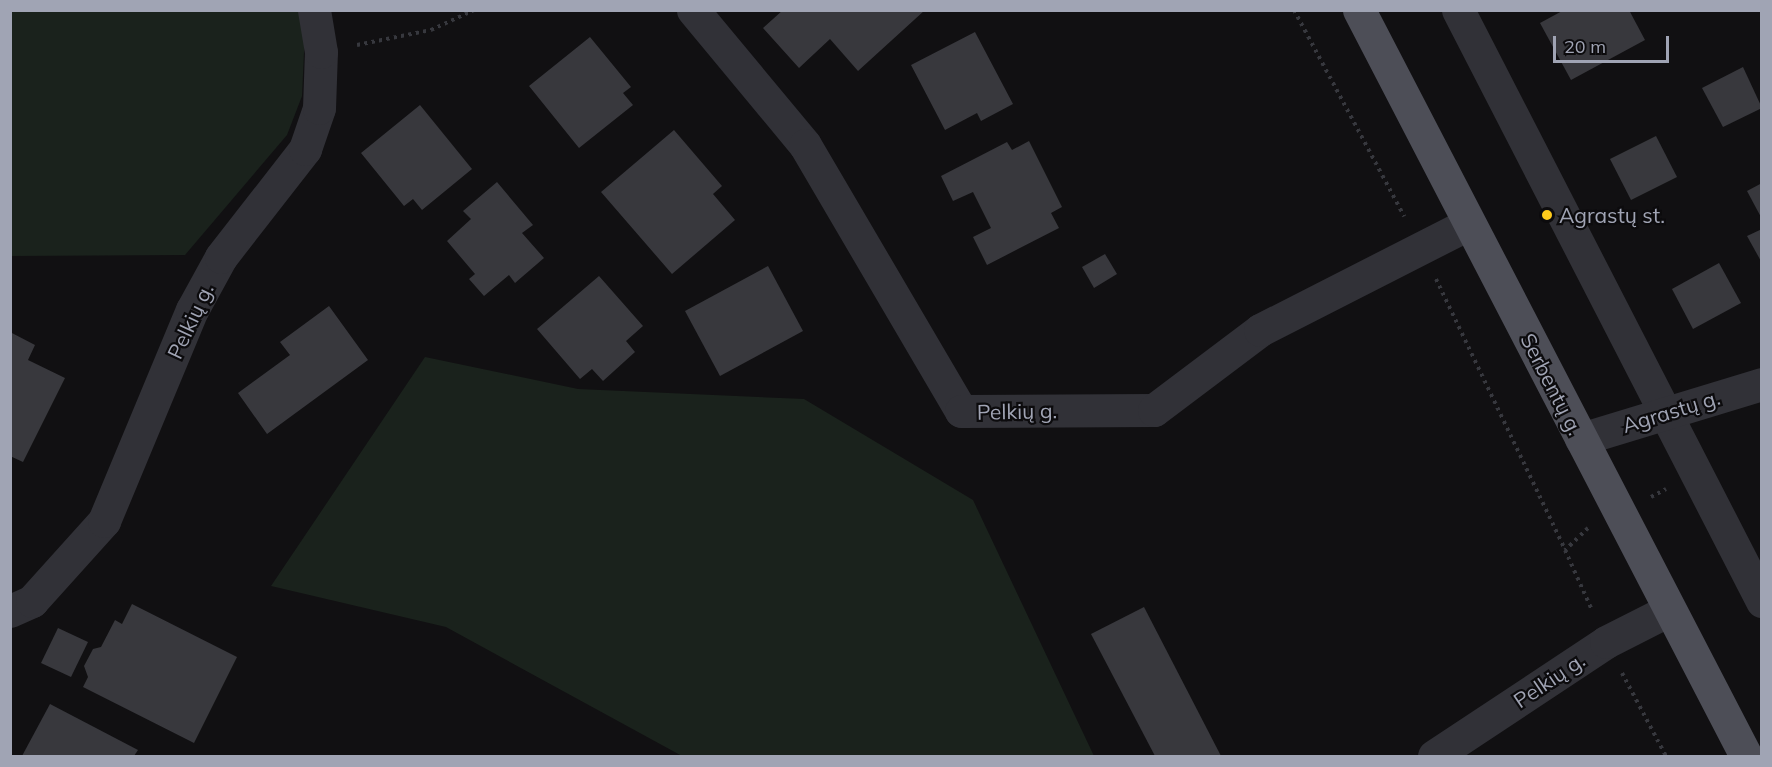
<!DOCTYPE html>
<meta charset="utf-8">
<style>
body{margin:0}
#map{position:relative;width:1772px;height:767px;overflow:hidden;background:#111012;font-family:Mulish,sans-serif}
div>[style]{position:absolute}
.green>*{inset:0;background:#1a221c}
.building>*{inset:0;background:#38383d}
.path>*{height:4px;margin-top:-2px;transform-origin:0;background:repeating-linear-gradient(90deg,#37383e 0 3px,transparent 0 7.5px)}
.minor>*{height:33px;margin:-16.5px;padding:0 16.5px;transform-origin:16.5px;border-radius:16.5px;background:#313137}
.major>*{height:33px;margin:-16.5px;padding:0 16.5px;transform-origin:16.5px;border-radius:16.5px;background:#4d4e57}
.dots>*{width:16px;height:16px;translate:-50% -50%;box-sizing:border-box;border:3px solid #0c0b0d;border-radius:50%}
span{translate:-50% -50%;white-space:nowrap;text-align:center;line-height:1.15;-webkit-text-stroke:4.5px #0c0b0d;paint-order:stroke}
.poi-label{font-size:21px;color:#a0a4b4}
.left{translate:0 -50%;text-align:left}
.street-label{font-size:21px;color:#a0a4b4}
.frame{position:absolute;inset:0;border:12px solid #a0a4b4;pointer-events:none}
.scale{position:absolute;left:1553px;top:36px;width:116px;height:27px;box-sizing:border-box;border:3px solid #a0a4b4;border-top:0;padding-left:8px;font-size:18px;line-height:21px;white-space:nowrap;color:#a0a4b4;-webkit-text-stroke:4px #0c0b0d;paint-order:stroke}
</style>
<div id="map">
<div class="green">
<div style="clip-path:polygon(11px 11px,299px 11px,305px 30px,302px 96px,287px 135px,185px 255px,11px 256px)"></div>
<div style="clip-path:polygon(425px 357px,578px 389px,804px 399px,973px 500px,1094px 756px,682px 756px,446px 627px,271px 586px)"></div>
</div>
<div class="building">
<div style="clip-path:polygon(783px 10px,925px 10px,858px 71px,830px 39px,799px 68px,763px 28px)"></div>
<div style="clip-path:polygon(1564px 10px,1629px 10px,1645px 40px,1571px 80px,1540px 23px)"></div>
<div style="clip-path:polygon(975px 32px,1013px 104px,981px 121px,977px 113px,945px 130px,911px 65px)"></div>
<div style="clip-path:polygon(590px 37px,631px 87px,623px 93px,633px 105px,579px 148px,529px 86px)"></div>
<div style="clip-path:polygon(1743px 67px,1762px 108px,1723px 127px,1702px 88px)"></div>
<div style="clip-path:polygon(420px 105px,472px 169px,422px 210px,413px 199px,404px 206px,361px 153px)"></div>
<div style="clip-path:polygon(674px 130px,722px 186px,713px 194px,735px 220px,672px 274px,601px 192px)"></div>
<div style="clip-path:polygon(1656px 136px,1677px 177px,1631px 200px,1610px 159px)"></div>
<div style="clip-path:polygon(1029px 141px,1062px 207px,1051px 213px,1059px 228px,987px 265px,973px 237px,991px 228px,973px 192px,953px 201px,941px 176px,1007px 142px,1012px 150px)"></div>
<div style="clip-path:polygon(497px 182px,533px 225px,522px 233px,544px 258px,515px 283px,509px 275px,484px 296px,469px 279px,475px 274px,447px 241px,471px 219px,463px 211px)"></div>
<div style="clip-path:polygon(1762px 183px,1762px 219px,1747px 191px)"></div>
<div style="clip-path:polygon(1762px 229px,1762px 263px,1747px 236px)"></div>
<div style="clip-path:polygon(1105px 254px,1117px 274px,1094px 288px,1082px 267px)"></div>
<div style="clip-path:polygon(1719px 263px,1741px 303px,1693px 329px,1672px 289px)"></div>
<div style="clip-path:polygon(768px 266px,803px 331px,720px 376px,685px 311px)"></div>
<div style="clip-path:polygon(599px 276px,643px 326px,626px 341px,635px 352px,603px 381px,592px 369px,580px 379px,537px 329px)"></div>
<div style="clip-path:polygon(329px 306px,368px 360px,267px 434px,238px 393px,290px 355px,280px 342px)"></div>
<div style="clip-path:polygon(10px 332px,35px 345px,28px 360px,65px 378px,23px 462px,10px 456px)"></div>
<div style="clip-path:polygon(132px 604px,237px 657px,194px 743px,83px 687px,88px 677px,84px 666px,93px 649px,101px 647px,115px 620px,122px 624px)"></div>
<div style="clip-path:polygon(1144px 607px,1221px 756px,1155px 756px,1091px 634px)"></div>
<div style="clip-path:polygon(58px 628px,88px 642px,71px 677px,41px 663px)"></div>
<div style="clip-path:polygon(50px 704px,138px 750px,134px 756px,22px 756px)"></div>
</div>
<div class="path">
<div style="left:1294px;top:10px;width:234px;rotate:61.9deg"></div>
<div style="left:357px;top:45px;width:76px;rotate:-11.5deg"></div>
<div style="left:431px;top:30px;width:47px;rotate:-24.9deg"></div>
<div style="left:1436px;top:279px;width:300px;rotate:64.5deg"></div>
<div style="left:1651px;top:497px;width:17px;rotate:-28deg"></div>
<div style="left:1588px;top:528px;width:32px;rotate:136deg"></div>
<div style="left:1565px;top:550px;width:66px;rotate:65.8deg"></div>
<div style="left:1622px;top:673px;width:94px;rotate:62.1deg"></div>
</div>
<div class="minor">
<div style="left:693px;top:10px;width:175px;rotate:50.3deg"></div>
<div style="left:805px;top:145px;width:308px;rotate:59.6deg"></div>
<div style="left:961px;top:411px;width:193px;rotate:-0.3deg"></div>
<div style="left:1154px;top:410px;width:133px;rotate:-37deg"></div>
<div style="left:1260px;top:330px;width:233px;rotate:-27deg"></div>
<div style="left:1458px;top:10px;width:665px;rotate:62.78deg"></div>
<div style="left:1581px;top:439px;width:189px;rotate:-16.9deg"></div>
<div style="left:10px;top:611px;width:24px;rotate:-24deg"></div>
<div style="left:32px;top:601px;width:108px;rotate:-48deg"></div>
<div style="left:104px;top:521px;width:229px;rotate:-67.4deg"></div>
<div style="left:192px;top:310px;width:60px;rotate:-61.3deg"></div>
<div style="left:221px;top:257px;width:137px;rotate:-52.1deg"></div>
<div style="left:305px;top:149px;width:43px;rotate:-71.1deg"></div>
<div style="left:319px;top:108px;width:56px;rotate:-88deg"></div>
<div style="left:321px;top:52px;width:43px;rotate:-99.5deg"></div>
<div style="left:1434px;top:756px;width:206px;rotate:-33.5deg"></div>
<div style="left:1606px;top:642px;width:71px;rotate:-26.9deg"></div>
</div>
<div class="major">
<div style="left:1359px;top:10px;width:840px;rotate:62.58deg"></div>
</div>
<div class="dots">
<div style="left:1547px;top:215px;background:#ffcb1c"></div>
</div>
<div class="poi-label">
<span class="left" style="left:1559px;top:215px">Agrastų st.</span>
</div>
<div class="street-label">
<span style="left:190px;top:321px;rotate:-65deg">Pelkių g.</span>
<span style="left:1552px;top:384px;rotate:63deg">Serbentų g.</span>
<span style="left:1017px;top:411px;rotate:-1deg">Pelkių g.</span>
<span style="left:1671px;top:411px;rotate:-17deg">Agrastų g.</span>
<span style="left:1549px;top:680px;rotate:-34deg">Pelkių g.</span>
</div>
<div class="frame"></div>
<div class="scale">20 m</div>
</div>
